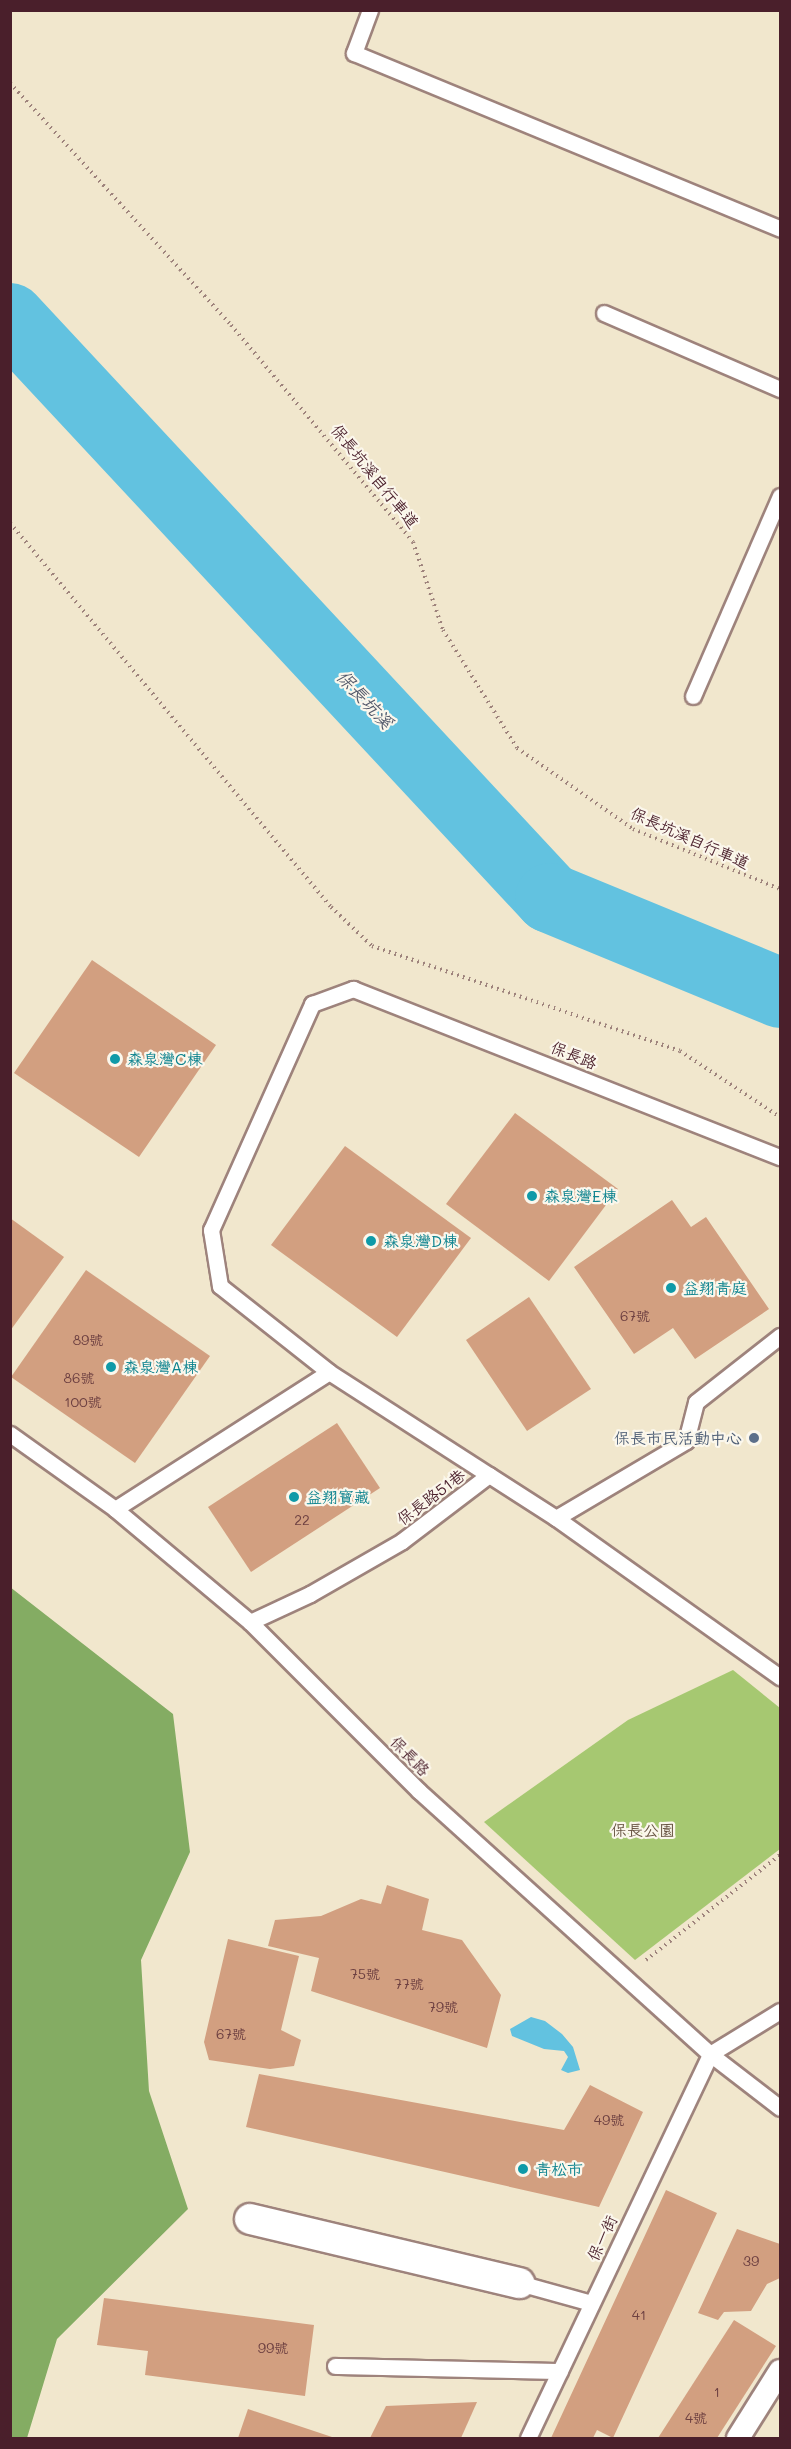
<!DOCTYPE html>
<meta charset="utf-8">
<style>
body{margin:0}
#map{position:relative;width:791px;height:2449px;overflow:hidden;background:#f1e7cd;font-family:Mali,"LXGW WenKai TC",sans-serif}
div>[style]{position:absolute}
.green>*{inset:0;background:#a6c871}
.forest>*{inset:0;background:#84ac63}
.water>*{inset:0;background:#62c2e0}
.river>*{height:70px;margin:-35px;padding:0 35px;transform-origin:35px;border-radius:35px;background:#62c2e0}
.building>*{inset:0;background:#d29f80}
.path>*{height:4px;margin-top:-2px;transform-origin:0;background:repeating-linear-gradient(90deg,#9e837c 0 1.5px,transparent 0 6px)}
.roads{filter:drop-shadow(2px 0 #9e837c) drop-shadow(-2px 0 #9e837c) drop-shadow(0 2px #9e837c) drop-shadow(0 -2px #9e837c)}
.service>*{height:15px;margin:-7.5px;padding:0 7.5px;transform-origin:7.5px;border-radius:7.5px;background:#fff}
.pedestrian>*{height:22px;margin:-11px;padding:0 11px;transform-origin:11px;border-radius:11px;background:#fff}
.minor>*{height:30px;margin:-15px;padding:0 15px;transform-origin:15px;border-radius:15px;background:#fff}
.dots>*{width:16px;height:16px;translate:-50% -50%;box-sizing:border-box;border:3px solid #fbf7ec;border-radius:50%}
span{translate:-50% -50%;white-space:nowrap;text-align:center;line-height:1.15;-webkit-text-stroke:4.5px #fbf7ec;paint-order:stroke}
.number-label{font-size:14px;color:#6c3f40}
.number-label span{-webkit-text-stroke-width:0}
.street-label{font-size:16px;color:#4a1f2b}
.culture-label{font-size:16px;color:#0d838f}
.left{translate:0 -50%;text-align:left}
.service-label{font-size:16px;color:#4e5e75}
.right{translate:-100% -50%;text-align:right}
.park-label{font-size:16px;color:#665240}
.water-label{font-size:18px;color:#52586a;font-style:italic}
.frame{position:absolute;inset:0;border:12px solid #4a1f2b;pointer-events:none}
</style>
<div id="map">
<div class="green">
<div style="clip-path:polygon(733px 1670px,780px 1708px,780px 1849px,635px 1960px,484px 1822px,628px 1720px)"></div>
</div>
<div class="forest">
<div style="clip-path:polygon(10px 1587px,173px 1714px,190px 1852px,141px 1960px,149px 2091px,188px 2209px,57px 2339px,27px 2438px,10px 2438px)"></div>
</div>
<div class="water">
<div style="clip-path:polygon(531px 2017px,545px 2021px,562px 2034px,573px 2047px,580px 2070px,568px 2073px,561px 2070px,568px 2057px,564px 2051px,544px 2049px,512px 2036px,510px 2029px)"></div>
</div>
<div class="river">
<div style="left:10px;top:318px;width:792px;rotate:47.05deg"></div>
<div style="left:550px;top:898px;width:249px;rotate:22.4deg"></div>
</div>
<div class="building">
<div style="clip-path:polygon(92px 960px,216px 1045px,139px 1157px,14px 1073px)"></div>
<div style="clip-path:polygon(515px 1113px,618px 1189px,549px 1281px,446px 1204px)"></div>
<div style="clip-path:polygon(345px 1146px,471px 1238px,397px 1337px,271px 1245px)"></div>
<div style="clip-path:polygon(672px 1200px,691px 1227px,706px 1217px,769px 1309px,695px 1359px,673px 1328px,634px 1354px,574px 1267px)"></div>
<div style="clip-path:polygon(10px 1218px,64px 1257px,10px 1331px)"></div>
<div style="clip-path:polygon(86px 1270px,210px 1356px,135px 1463px,11px 1377px)"></div>
<div style="clip-path:polygon(529px 1297px,591px 1389px,527px 1431px,466px 1340px)"></div>
<div style="clip-path:polygon(337px 1423px,380px 1488px,251px 1572px,208px 1507px)"></div>
<div style="clip-path:polygon(387px 1885px,429px 1899px,422px 1930px,462px 1940px,501px 1995px,487px 2048px,311px 1991px,319px 1958px,268px 1946px,275px 1920px,321px 1916px,361px 1899px,381px 1904px)"></div>
<div style="clip-path:polygon(228px 1939px,299px 1956px,281px 2030px,301px 2040px,294px 2066px,270px 2069px,209px 2060px,204px 2042px)"></div>
<div style="clip-path:polygon(259px 2074px,564px 2130px,590px 2085px,643px 2112px,599px 2207px,246px 2127px)"></div>
<div style="clip-path:polygon(666px 2190px,717px 2213px,613px 2438px,597px 2430px,593px 2438px,551px 2438px)"></div>
<div style="clip-path:polygon(737px 2229px,780px 2244px,780px 2278px,767px 2284px,751px 2311px,724px 2312px,718px 2320px,698px 2313px)"></div>
<div style="clip-path:polygon(104px 2298px,314px 2325px,305px 2396px,145px 2375px,148px 2351px,97px 2345px)"></div>
<div style="clip-path:polygon(734px 2320px,776px 2346px,717px 2438px,658px 2438px)"></div>
<div style="clip-path:polygon(477px 2402px,461px 2438px,370px 2438px,386px 2406px)"></div>
<div style="clip-path:polygon(248px 2409px,335px 2438px,238px 2438px)"></div>
</div>
<div class="path">
<div style="left:10px;top:83px;width:328px;rotate:47.6deg"></div>
<div style="left:231px;top:325px;width:283px;rotate:50deg"></div>
<div style="left:413px;top:542px;width:93px;rotate:71.2deg"></div>
<div style="left:443px;top:630px;width:139px;rotate:57.9deg"></div>
<div style="left:517px;top:748px;width:141px;rotate:34.9deg"></div>
<div style="left:633px;top:829px;width:159px;rotate:22.2deg"></div>
<div style="left:10px;top:523px;width:500px;rotate:50.11deg"></div>
<div style="left:331px;top:907px;width:57px;rotate:43.6deg"></div>
<div style="left:372px;top:946px;width:325px;rotate:18.8deg"></div>
<div style="left:680px;top:1051px;width:120px;rotate:33.4deg"></div>
<div style="left:646px;top:1960px;width:170px;rotate:-38.1deg"></div>
</div>
<div class="roads">
<div class="service">
<div style="left:370px;top:10px;width:46px;rotate:110.4deg"></div>
<div style="left:354px;top:53px;width:461px;rotate:22.4deg"></div>
<div style="left:604px;top:313px;width:192px;rotate:23.4deg"></div>
<div style="left:693px;top:696px;width:218px;rotate:-66.5deg"></div>
<div style="left:329px;top:1372px;width:190px;rotate:32.8deg"></div>
<div style="left:10px;top:1434px;width:129px;rotate:35.5deg"></div>
<div style="left:115px;top:1509px;width:176px;rotate:39.9deg"></div>
<div style="left:250px;top:1622px;width:239px;rotate:45deg"></div>
<div style="left:419px;top:1791px;width:392px;rotate:42.1deg"></div>
<div style="left:710px;top:2054px;width:88px;rotate:37.6deg"></div>
<div style="left:115px;top:1509px;width:254px;rotate:-32.6deg"></div>
<div style="left:329px;top:1372px;width:139px;rotate:-141.7deg"></div>
<div style="left:220px;top:1286px;width:57px;rotate:-99.1deg"></div>
<div style="left:211px;top:1230px;width:248px;rotate:-65.9deg"></div>
<div style="left:312px;top:1004px;width:44px;rotate:-20.1deg"></div>
<div style="left:353px;top:989px;width:459px;rotate:21.5deg"></div>
<div style="left:556px;top:1518px;width:275px;rotate:35.4deg"></div>
<div style="left:250px;top:1622px;width:66px;rotate:-25deg"></div>
<div style="left:310px;top:1594px;width:106px;rotate:-29.9deg"></div>
<div style="left:402px;top:1541px;width:109px;rotate:-37.2deg"></div>
<div style="left:489px;top:1475px;width:80px;rotate:32.7deg"></div>
<div style="left:556px;top:1518px;width:151px;rotate:-30.6deg"></div>
<div style="left:686px;top:1441px;width:40px;rotate:-75.6deg"></div>
<div style="left:696px;top:1402px;width:107px;rotate:-38.2deg"></div>
<div style="left:519px;top:2283px;width:75px;rotate:15.5deg"></div>
<div style="left:335px;top:2366px;width:225px;rotate:1.3deg"></div>
<div style="left:528px;top:2438px;width:425px;rotate:-64.6deg"></div>
<div style="left:710px;top:2054px;width:82px;rotate:-31.6deg"></div>
</div>
<div class="pedestrian">
<div style="left:738px;top:2438px;width:79px;rotate:-57.9deg"></div>
</div>
<div class="minor">
<div style="left:250px;top:2219px;width:277px;rotate:13.4deg"></div>
</div>
</div>
<div class="dots">
<div style="left:115px;top:1059px;background:#0f9aa8"></div>
<div style="left:532px;top:1196px;background:#0f9aa8"></div>
<div style="left:371px;top:1241px;background:#0f9aa8"></div>
<div style="left:671px;top:1288px;background:#0f9aa8"></div>
<div style="left:111px;top:1367px;background:#0f9aa8"></div>
<div style="left:754px;top:1438px;background:#5c6f8a"></div>
<div style="left:294px;top:1497px;background:#0f9aa8"></div>
<div style="left:523px;top:2169px;background:#0f9aa8"></div>
</div>
<div class="number-label">
<span style="left:635px;top:1316px">67號</span>
<span style="left:88px;top:1340px">89號</span>
<span style="left:79px;top:1378px">86號</span>
<span style="left:83px;top:1402px">100號</span>
<span style="left:302px;top:1520px">22</span>
<span style="left:365px;top:1974px">75號</span>
<span style="left:409px;top:1984px">77號</span>
<span style="left:443px;top:2007px">79號</span>
<span style="left:231px;top:2034px">67號</span>
<span style="left:609px;top:2120px">49號</span>
<span style="left:751px;top:2261px">39</span>
<span style="left:639px;top:2315px">41</span>
<span style="left:273px;top:2348px">99號</span>
<span style="left:717px;top:2392px">1</span>
<span style="left:696px;top:2418px">4號</span>
</div>
<div class="street-label">
<span style="left:375px;top:476px;rotate:51deg">保長坑溪自行車道</span>
<span style="left:690px;top:838px;rotate:24deg">保長坑溪自行車道</span>
<span style="left:574px;top:1055px;rotate:22deg">保長路</span>
<span style="left:431px;top:1497px;rotate:-37deg">保長路51巷</span>
<span style="left:410px;top:1756px;rotate:45deg">保長路</span>
<span style="left:602px;top:2238px;rotate:-65deg">保一街</span>
</div>
<div class="culture-label">
<span class="left" style="left:127px;top:1059px">森泉灣C棟</span>
<span class="left" style="left:544px;top:1196px">森泉灣E棟</span>
<span class="left" style="left:383px;top:1241px">森泉灣D棟</span>
<span class="left" style="left:683px;top:1288px">益翔青庭</span>
<span class="left" style="left:123px;top:1367px">森泉灣A棟</span>
<span class="left" style="left:306px;top:1497px">益翔寶藏</span>
<span class="left" style="left:535px;top:2169px">青松市</span>
</div>
<div class="service-label">
<span class="right" style="left:742px;top:1438px">保長市民活動中心</span>
</div>
<div class="park-label">
<span style="left:643px;top:1830px">保長公園</span>
</div>
<div class="water-label">
<span style="left:365px;top:699px;rotate:47deg">保長坑溪</span>
</div>
<div class="frame"></div>
</div>
